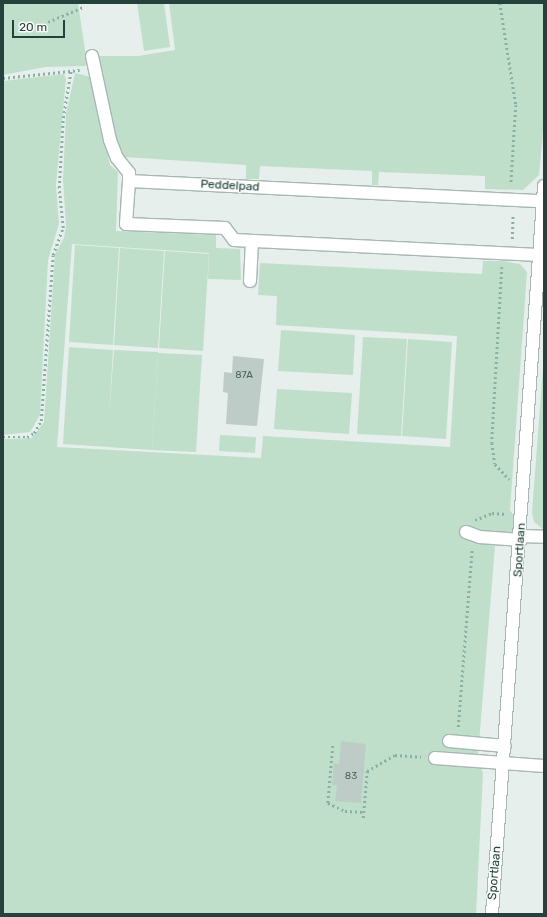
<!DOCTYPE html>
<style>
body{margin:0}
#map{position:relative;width:547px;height:917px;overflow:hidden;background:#e6efeb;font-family:Rubik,sans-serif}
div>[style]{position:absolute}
.green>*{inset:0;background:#c0dfca}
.building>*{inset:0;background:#beccc7}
.path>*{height:2.5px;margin-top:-1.25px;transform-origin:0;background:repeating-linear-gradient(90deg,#88b1a6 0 2px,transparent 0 5px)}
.roads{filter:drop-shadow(1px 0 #a8b7b3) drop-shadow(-1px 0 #a8b7b3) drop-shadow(0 1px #a8b7b3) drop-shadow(0 -1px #a8b7b3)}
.minor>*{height:12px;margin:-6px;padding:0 6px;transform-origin:6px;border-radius:6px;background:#fff}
span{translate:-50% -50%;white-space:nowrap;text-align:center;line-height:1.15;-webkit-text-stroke:3px #f7fbf9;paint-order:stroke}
.number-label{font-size:10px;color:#4b645e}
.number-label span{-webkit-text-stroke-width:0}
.street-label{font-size:12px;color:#25413b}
.frame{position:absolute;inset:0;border:4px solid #25413b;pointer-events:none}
.scale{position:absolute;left:12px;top:20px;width:53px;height:18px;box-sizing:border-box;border:2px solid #25413b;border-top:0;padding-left:5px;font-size:12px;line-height:14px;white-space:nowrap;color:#25413b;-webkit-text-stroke:3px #f7fbf9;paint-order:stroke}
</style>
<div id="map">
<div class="green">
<div style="clip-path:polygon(3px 3px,78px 3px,87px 63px,85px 66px,45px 67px,3px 75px)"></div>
<div style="clip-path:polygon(137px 3px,164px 3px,170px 47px,144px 51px)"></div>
<div style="clip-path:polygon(169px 3px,544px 3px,544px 121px,539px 175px,523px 190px,485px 189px,485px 176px,379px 172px,378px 185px,372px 185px,372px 171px,260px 166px,259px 179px,246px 179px,246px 165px,125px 157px,116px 146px,98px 56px,138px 56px,175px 50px)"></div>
<div style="clip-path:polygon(75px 73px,91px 77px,110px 165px,118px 172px,116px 231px,216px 235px,216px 248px,240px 249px,241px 280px,208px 279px,209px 253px,72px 244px,57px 447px,261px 458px,263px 436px,450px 447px,457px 336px,276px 325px,277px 296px,258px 295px,260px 263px,482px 274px,483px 261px,503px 261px,520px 264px,527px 272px,510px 510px,514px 516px,512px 535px,496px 534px,478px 756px,483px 774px,476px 914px,3px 914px,3px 439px,32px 438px,44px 422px,55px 254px,64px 238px,66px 226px,63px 180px,66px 114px)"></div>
<div style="clip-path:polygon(64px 74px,66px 79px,56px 185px,59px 224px,48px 260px,40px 415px,30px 432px,3px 435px,3px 81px)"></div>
<div style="clip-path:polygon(75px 245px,119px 248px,113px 345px,69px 342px)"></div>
<div style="clip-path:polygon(120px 248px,164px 251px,158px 348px,114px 345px)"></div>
<div style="clip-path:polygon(165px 251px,209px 254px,203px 351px,159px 348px)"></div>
<div style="clip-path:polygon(281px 330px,355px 335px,353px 375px,278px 371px)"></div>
<div style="clip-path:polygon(363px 337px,407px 339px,401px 436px,357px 434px)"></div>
<div style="clip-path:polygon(408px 339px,452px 342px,446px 439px,402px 436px)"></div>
<div style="clip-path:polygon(69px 347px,113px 350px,109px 415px,114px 350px,158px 352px,152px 450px,63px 444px)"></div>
<div style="clip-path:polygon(158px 353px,202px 355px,196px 452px,152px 450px)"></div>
<div style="clip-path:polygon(544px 354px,544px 530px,534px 522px,532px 513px)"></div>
<div style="clip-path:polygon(277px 389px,352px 393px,349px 434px,274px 429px)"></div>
<div style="clip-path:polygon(220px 435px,256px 437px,255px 453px,219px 451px)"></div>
</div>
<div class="building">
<div style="clip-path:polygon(233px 356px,264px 359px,257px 426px,226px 424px,228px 393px,223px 392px,224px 372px,232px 373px)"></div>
<div style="clip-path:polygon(341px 741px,366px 744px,361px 803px,335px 801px,337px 785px,332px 785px,334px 763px,339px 764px)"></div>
</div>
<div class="path">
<div style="left:500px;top:3px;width:103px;rotate:81.1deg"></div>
<div style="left:516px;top:105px;width:80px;rotate:93.6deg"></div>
<div style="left:48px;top:22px;width:39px;rotate:-23deg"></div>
<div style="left:3px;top:78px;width:77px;rotate:-5.9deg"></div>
<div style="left:512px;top:239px;width:25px;rotate:-88deg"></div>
<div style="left:502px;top:267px;width:176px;rotate:93.3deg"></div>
<div style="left:492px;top:443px;width:21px;rotate:82deg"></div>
<div style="left:495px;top:464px;width:21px;rotate:47deg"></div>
<div style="left:3px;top:437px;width:24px"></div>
<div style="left:27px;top:437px;width:8px;rotate:-30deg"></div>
<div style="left:34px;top:433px;width:14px;rotate:-60deg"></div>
<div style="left:41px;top:421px;width:166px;rotate:-85.9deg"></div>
<div style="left:53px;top:255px;width:29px;rotate:-70deg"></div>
<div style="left:63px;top:228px;width:40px;rotate:-95.7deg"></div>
<div style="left:59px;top:188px;width:70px;rotate:-86.7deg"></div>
<div style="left:63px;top:118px;width:49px;rotate:-80.5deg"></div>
<div style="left:475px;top:520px;width:18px;rotate:-22deg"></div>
<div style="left:492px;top:513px;width:15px;rotate:4deg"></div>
<div style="left:458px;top:727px;width:179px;rotate:-85.5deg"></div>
<div style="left:333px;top:746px;width:57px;rotate:95deg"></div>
<div style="left:328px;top:803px;width:19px;rotate:25deg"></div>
<div style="left:345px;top:811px;width:19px;rotate:3deg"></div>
<div style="left:363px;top:818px;width:47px;rotate:-85.1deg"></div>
<div style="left:367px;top:771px;width:32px;rotate:-30deg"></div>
<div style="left:395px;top:755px;width:26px;rotate:4deg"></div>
</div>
<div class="roads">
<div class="minor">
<div style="left:92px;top:56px;width:86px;rotate:77.9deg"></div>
<div style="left:110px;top:140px;width:19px;rotate:69deg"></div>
<div style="left:117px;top:158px;width:19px;rotate:51deg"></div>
<div style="left:129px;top:173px;width:8px;rotate:90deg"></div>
<div style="left:129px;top:181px;width:413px;rotate:2.8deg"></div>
<div style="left:129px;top:181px;width:43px;rotate:94deg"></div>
<div style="left:126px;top:224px;width:99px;rotate:2.3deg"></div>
<div style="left:225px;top:228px;width:15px;rotate:53deg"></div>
<div style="left:234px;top:240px;width:305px;rotate:2.8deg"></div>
<div style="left:250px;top:281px;width:40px;rotate:-87.1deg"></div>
<div style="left:466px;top:532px;width:15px;rotate:20deg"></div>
<div style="left:480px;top:537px;width:41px;rotate:4.2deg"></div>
<div style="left:521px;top:536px;width:23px;rotate:2deg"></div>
<div style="left:449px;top:741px;width:56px;rotate:5.1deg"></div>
<div style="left:435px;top:758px;width:109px;rotate:4.2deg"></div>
<div style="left:492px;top:914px;width:730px;rotate:-85.91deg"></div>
</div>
</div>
<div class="number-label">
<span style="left:244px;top:376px">87A</span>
<span style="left:351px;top:777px">83</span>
</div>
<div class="street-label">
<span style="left:230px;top:186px;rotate:3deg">Peddelpad</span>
<span style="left:520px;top:550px;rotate:-86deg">Sportlaan</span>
<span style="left:495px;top:873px;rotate:-85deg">Sportlaan</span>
</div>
<div class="frame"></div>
<div class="scale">20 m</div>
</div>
